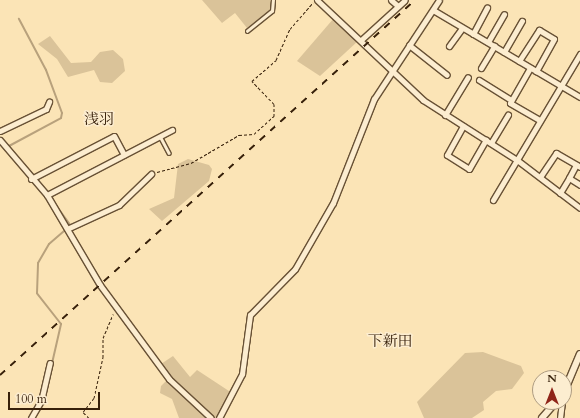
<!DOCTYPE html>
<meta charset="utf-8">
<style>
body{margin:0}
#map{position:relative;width:580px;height:418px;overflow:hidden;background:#fbe4b6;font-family:Cardo,"Noto Serif JP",serif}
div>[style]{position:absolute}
.green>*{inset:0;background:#dac399}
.stream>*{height:2px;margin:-1px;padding:0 1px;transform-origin:1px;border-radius:1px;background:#b8a17c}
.path>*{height:1px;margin-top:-0.5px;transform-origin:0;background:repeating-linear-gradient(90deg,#37200a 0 3px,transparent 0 5px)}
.roads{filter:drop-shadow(1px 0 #685135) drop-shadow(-1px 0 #685135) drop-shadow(0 1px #685135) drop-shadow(0 -1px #685135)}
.service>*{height:2.5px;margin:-1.25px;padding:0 1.25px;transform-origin:1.25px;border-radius:1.25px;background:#fcedd0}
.minor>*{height:5px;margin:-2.5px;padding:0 2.5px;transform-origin:2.5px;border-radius:2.5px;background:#fcedd0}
.tertiary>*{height:6px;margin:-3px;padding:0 3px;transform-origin:3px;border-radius:3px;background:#fcedd0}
.rail>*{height:2px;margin-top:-1px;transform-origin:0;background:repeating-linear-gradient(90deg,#37200a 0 7px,transparent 0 14px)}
span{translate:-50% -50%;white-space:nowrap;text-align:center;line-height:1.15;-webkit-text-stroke:3px #fcedd0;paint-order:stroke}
.quarter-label{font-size:15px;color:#37200a}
.north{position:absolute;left:532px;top:370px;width:40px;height:40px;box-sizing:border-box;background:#fcedd0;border:1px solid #ad9b81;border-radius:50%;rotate:0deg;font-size:11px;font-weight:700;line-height:16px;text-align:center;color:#37200a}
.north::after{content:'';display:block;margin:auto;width:14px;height:18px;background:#8f2418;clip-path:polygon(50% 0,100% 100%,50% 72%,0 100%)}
.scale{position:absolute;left:8px;top:392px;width:92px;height:18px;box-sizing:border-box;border:2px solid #37200a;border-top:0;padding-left:5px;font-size:12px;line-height:14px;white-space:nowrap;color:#37200a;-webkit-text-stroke:3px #fcedd0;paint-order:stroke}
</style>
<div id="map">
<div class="green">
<div style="clip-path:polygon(202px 0,271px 0,273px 2px,272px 10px,247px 28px,235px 13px,222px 23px)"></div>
<div style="clip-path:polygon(334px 18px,358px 41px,320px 76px,297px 61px)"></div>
<div style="clip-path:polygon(50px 36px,71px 63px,91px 62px,100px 52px,113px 50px,123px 59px,125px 71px,112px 83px,100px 82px,94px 70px,68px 77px,57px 59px,38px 44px)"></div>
<div style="clip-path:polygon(188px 159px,209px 165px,212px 169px,209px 181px,162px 221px,149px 209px,174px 198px,178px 164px)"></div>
<div style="clip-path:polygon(483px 352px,521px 366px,524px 373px,512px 389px,496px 391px,483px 402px,484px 410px,472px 418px,424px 418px,417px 402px,465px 353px)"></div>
<div style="clip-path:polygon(173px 356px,190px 377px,197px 370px,232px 393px,218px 418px,179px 418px,172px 399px,160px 393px,161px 386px,170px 377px,161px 364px)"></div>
</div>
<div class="stream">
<div style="left:13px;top:152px;width:7px;rotate:-124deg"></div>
<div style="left:9px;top:146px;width:59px;rotate:-28.3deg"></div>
<div style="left:61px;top:118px;width:5px;rotate:-79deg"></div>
<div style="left:62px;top:113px;width:46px;rotate:-110.4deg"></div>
<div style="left:46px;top:70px;width:58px;rotate:-117.9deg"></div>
<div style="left:37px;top:179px;width:58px;rotate:54.1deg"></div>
<div style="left:45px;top:394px;width:72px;rotate:-77.1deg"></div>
<div style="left:61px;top:324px;width:39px;rotate:-128deg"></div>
<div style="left:37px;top:293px;width:30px;rotate:-88deg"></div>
<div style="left:38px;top:263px;width:22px;rotate:-60deg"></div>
<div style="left:49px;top:244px;width:23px;rotate:-41deg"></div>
<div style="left:36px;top:414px;width:16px;rotate:-60deg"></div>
</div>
<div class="path">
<div style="left:157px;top:172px;width:35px;rotate:-15deg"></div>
<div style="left:191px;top:163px;width:56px;rotate:-30.3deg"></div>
<div style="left:239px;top:135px;width:15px;rotate:-4deg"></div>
<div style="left:254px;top:134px;width:27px;rotate:-42deg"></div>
<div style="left:274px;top:116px;width:12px;rotate:-90deg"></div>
<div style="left:274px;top:104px;width:32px;rotate:-134deg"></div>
<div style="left:252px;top:81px;width:32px;rotate:-41deg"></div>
<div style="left:276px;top:60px;width:34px;rotate:-66deg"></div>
<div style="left:290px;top:29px;width:35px;rotate:-49deg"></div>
<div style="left:89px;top:418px;width:8px;rotate:-135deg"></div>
<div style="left:83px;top:412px;width:18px;rotate:-52deg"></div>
<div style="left:94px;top:398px;width:42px;rotate:-77.6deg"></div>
<div style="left:103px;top:357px;width:19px;rotate:-90deg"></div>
<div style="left:103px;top:338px;width:26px;rotate:-67deg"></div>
</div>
<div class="roads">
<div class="service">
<div style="left:247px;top:31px;width:32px;rotate:-39deg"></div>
<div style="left:272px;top:11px;width:11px;rotate:-85deg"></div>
<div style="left:160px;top:136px;width:19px;rotate:62deg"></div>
</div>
<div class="minor">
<div style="left:317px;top:0;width:146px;rotate:43.3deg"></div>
<div style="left:423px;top:100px;width:112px;rotate:32.6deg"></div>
<div style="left:517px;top:160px;width:79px;rotate:37.3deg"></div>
<div style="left:391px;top:0;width:9px;rotate:41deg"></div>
<div style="left:433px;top:10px;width:171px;rotate:30.6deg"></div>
<div style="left:473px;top:34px;width:30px;rotate:-62deg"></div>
<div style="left:361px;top:40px;width:59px;rotate:-42.3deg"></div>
<div style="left:488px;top:42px;width:32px;rotate:-60deg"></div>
<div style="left:409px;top:45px;width:48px;rotate:38.3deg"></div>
<div style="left:449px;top:46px;width:22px;rotate:-54deg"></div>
<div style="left:504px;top:52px;width:36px;rotate:-60deg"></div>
<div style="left:519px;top:61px;width:37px;rotate:-57deg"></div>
<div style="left:539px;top:30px;width:17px;rotate:31deg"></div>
<div style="left:554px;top:39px;width:37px;rotate:119deg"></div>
<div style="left:481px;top:68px;width:26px;rotate:-59deg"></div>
<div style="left:530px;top:68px;width:40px;rotate:119.7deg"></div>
<div style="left:510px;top:103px;width:34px;rotate:30deg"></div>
<div style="left:479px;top:80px;width:38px;rotate:32deg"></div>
<div style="left:445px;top:115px;width:44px;rotate:-58.8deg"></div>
<div style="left:463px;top:126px;width:33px;rotate:119deg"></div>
<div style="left:447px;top:155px;width:26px;rotate:32deg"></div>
<div style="left:469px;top:169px;width:34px;rotate:-60deg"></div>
<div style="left:0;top:131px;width:51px;rotate:-25.6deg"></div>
<div style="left:46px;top:109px;width:8px;rotate:-67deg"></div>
<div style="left:0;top:140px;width:72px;rotate:49.5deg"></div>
<div style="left:47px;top:195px;width:104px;rotate:59.5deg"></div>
<div style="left:100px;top:285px;width:117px;rotate:53.7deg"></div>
<div style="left:169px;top:379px;width:57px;rotate:42.9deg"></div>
<div style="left:491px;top:143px;width:33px;rotate:-59deg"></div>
<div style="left:540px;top:177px;width:29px;rotate:-56deg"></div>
<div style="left:556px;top:153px;width:28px;rotate:30deg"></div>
<div style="left:569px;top:178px;width:15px;rotate:-62deg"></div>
<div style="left:31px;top:179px;width:93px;rotate:-27.4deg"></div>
<div style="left:114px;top:136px;width:21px;rotate:62deg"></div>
<div style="left:560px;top:193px;width:17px;rotate:-59deg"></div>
<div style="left:569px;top:178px;width:13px;rotate:32deg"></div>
<div style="left:47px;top:195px;width:141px;rotate:-27.5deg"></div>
<div style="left:493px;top:200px;width:170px;rotate:-59.2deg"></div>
<div style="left:69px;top:228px;width:55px;rotate:-24.7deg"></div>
<div style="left:119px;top:205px;width:45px;rotate:-44.1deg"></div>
<div style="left:31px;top:418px;width:20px;rotate:-60deg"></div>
<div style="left:41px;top:401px;width:39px;rotate:-77deg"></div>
<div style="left:219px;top:418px;width:50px;rotate:-62.4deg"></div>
<div style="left:242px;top:374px;width:60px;rotate:-82.3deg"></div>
<div style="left:250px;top:315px;width:64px;rotate:-45.6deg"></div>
<div style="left:295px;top:269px;width:76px;rotate:-60.1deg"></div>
<div style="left:333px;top:203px;width:112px;rotate:-68.5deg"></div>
<div style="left:374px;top:99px;width:118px;rotate:-56.7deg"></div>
<div style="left:560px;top:418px;width:16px;rotate:-83deg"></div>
</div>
<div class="tertiary">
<div style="left:564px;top:392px;width:41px;rotate:-67.2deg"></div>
<div style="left:542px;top:418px;width:21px;rotate:-49deg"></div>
</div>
</div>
<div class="rail">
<div style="left:0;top:375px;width:559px;rotate:-42.1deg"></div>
</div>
<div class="quarter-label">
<span style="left:99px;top:120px">浅羽</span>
<span style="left:390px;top:342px">下新田</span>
</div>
<div class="north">N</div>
<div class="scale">100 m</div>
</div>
